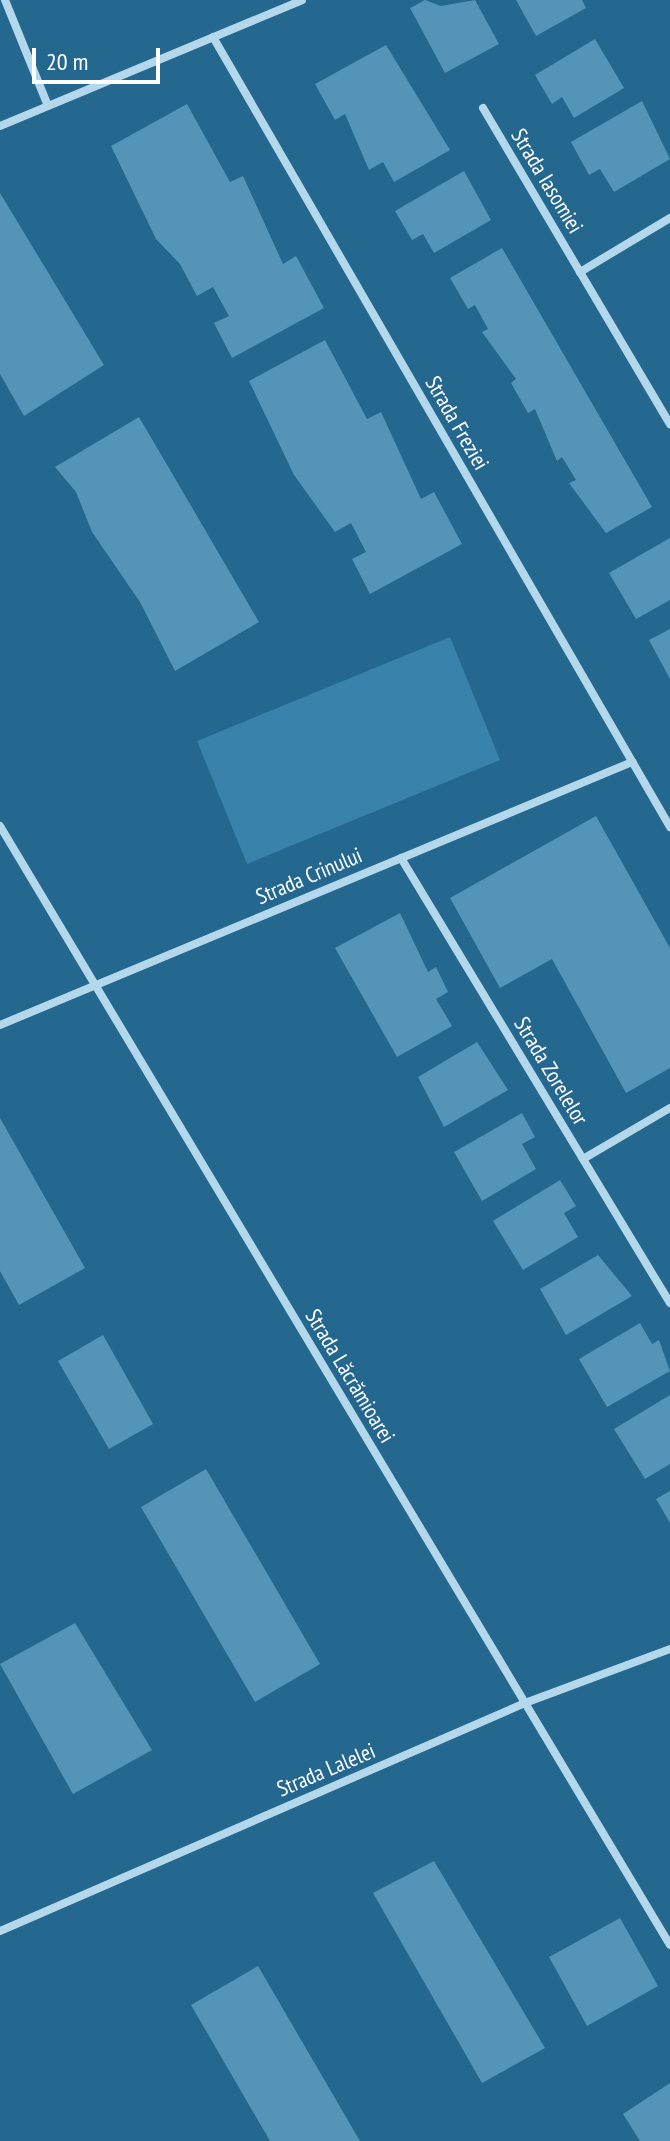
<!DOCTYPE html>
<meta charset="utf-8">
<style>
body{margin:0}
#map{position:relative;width:670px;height:2141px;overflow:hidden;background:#24678f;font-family:"PT Sans Narrow",sans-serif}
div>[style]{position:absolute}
.green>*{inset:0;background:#3882ab}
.building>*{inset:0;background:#5494b8}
.street>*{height:8px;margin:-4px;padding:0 4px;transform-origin:4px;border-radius:4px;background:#b4d8eb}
span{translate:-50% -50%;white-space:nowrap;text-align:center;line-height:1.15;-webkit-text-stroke:6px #24678f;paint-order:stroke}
.street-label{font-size:22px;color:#fff}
.scale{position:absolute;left:32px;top:48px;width:128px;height:36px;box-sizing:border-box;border:4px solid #fff;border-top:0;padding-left:10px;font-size:24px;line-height:28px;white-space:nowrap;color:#fff;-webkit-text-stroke:6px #24678f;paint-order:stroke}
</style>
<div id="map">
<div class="green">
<div style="clip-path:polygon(450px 637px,500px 760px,247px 864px,197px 741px)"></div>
</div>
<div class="building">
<div style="clip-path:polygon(425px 0,441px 6px,475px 0,499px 44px,445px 73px,410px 8px)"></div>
<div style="clip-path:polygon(516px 0,582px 0,586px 8px,536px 36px)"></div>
<div style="clip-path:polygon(595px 39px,624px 88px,574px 118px,562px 97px,552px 104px,535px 75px)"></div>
<div style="clip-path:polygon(386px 45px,450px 150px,394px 182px,383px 162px,369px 170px,345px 114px,335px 120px,315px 84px)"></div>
<div style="clip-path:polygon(642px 101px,670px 159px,614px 192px,600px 169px,589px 175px,571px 142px)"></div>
<div style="clip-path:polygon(187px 104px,230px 182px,243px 176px,283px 264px,296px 256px,324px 308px,232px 358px,214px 323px,229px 316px,213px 287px,197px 296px,180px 264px,156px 239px,111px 146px)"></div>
<div style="clip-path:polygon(464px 171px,491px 220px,434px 253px,423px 234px,412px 240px,395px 211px)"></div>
<div style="clip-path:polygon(0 193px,104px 365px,24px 416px,0 374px)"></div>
<div style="clip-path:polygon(502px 248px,652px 507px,606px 533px,569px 483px,576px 480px,562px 457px,557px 461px,535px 409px,528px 413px,511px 383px,516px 379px,482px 332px,488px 329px,475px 305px,468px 309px,450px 278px)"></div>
<div style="clip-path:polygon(325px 340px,367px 419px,381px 412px,421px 499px,434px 492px,462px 544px,370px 594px,352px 559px,366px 552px,351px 523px,335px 532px,294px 475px,249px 381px)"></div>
<div style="clip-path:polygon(139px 417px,259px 622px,175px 671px,140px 602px,92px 532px,76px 492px,55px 467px)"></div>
<div style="clip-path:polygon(670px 538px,670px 600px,636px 619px,609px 573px)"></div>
<div style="clip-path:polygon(670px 629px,670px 679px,649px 640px)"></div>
<div style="clip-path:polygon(596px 816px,670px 948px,670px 1068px,626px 1093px,552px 959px,500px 988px,450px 898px)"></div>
<div style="clip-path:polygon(400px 913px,428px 972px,436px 967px,448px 992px,436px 999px,452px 1026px,397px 1057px,335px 948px)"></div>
<div style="clip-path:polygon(477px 1042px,508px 1090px,444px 1127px,418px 1077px)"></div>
<div style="clip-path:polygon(522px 1113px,535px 1137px,522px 1144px,536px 1169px,482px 1201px,454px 1152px)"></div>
<div style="clip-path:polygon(0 1118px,85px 1268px,19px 1305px,0 1271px)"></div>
<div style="clip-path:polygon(560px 1180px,576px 1206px,564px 1213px,578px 1237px,523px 1270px,493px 1221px)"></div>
<div style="clip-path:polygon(598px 1255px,632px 1296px,566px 1335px,540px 1289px)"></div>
<div style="clip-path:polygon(640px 1323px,652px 1344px,659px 1340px,670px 1371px,607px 1407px,579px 1359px)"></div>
<div style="clip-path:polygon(103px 1335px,153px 1424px,109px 1449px,58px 1361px)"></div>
<div style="clip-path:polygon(670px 1395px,670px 1464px,645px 1479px,614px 1429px)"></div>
<div style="clip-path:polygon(206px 1469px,320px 1664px,255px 1702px,141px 1507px)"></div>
<div style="clip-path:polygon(670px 1491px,670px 1523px,656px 1499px)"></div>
<div style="clip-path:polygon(75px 1623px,152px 1750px,73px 1794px,0 1664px)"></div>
<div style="clip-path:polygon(434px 1861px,545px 2048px,482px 2083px,373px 1893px)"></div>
<div style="clip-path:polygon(620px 1918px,658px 1986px,587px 2026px,549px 1957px)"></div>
<div style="clip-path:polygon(258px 1966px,360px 2141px,270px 2141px,191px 2005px)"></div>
<div style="clip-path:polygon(670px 2083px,670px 2141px,640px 2141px,623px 2114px)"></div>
</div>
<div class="street">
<div style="left:5px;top:0;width:114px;rotate:67.9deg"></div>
<div style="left:213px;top:37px;width:913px;rotate:59.95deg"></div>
<div style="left:483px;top:108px;width:191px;rotate:59.4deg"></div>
<div style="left:0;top:126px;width:327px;rotate:-22.6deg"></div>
<div style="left:670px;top:218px;width:105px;rotate:149deg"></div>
<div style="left:580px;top:272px;width:177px;rotate:59.4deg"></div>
<div style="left:0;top:826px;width:1304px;rotate:59.09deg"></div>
<div style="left:401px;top:858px;width:520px;rotate:58.85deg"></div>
<div style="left:0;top:1025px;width:685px;rotate:-22.59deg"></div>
<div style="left:583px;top:1159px;width:101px;rotate:-30.4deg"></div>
<div style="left:0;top:1931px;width:572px;rotate:-23.47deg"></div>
<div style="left:525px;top:1703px;width:155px;rotate:-20.4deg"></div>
</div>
<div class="street-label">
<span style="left:547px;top:181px;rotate:59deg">Strada Iasomiei</span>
<span style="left:457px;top:423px;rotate:60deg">Strada Freziei</span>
<span style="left:309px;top:876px;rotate:-23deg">Strada Crinului</span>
<span style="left:551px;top:1071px;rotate:59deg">Strada Zorelelor</span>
<span style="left:350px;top:1376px;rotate:59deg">Strada Lăcrămioarei</span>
<span style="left:326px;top:1770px;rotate:-23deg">Strada Lalelei</span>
</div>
<div class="scale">20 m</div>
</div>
